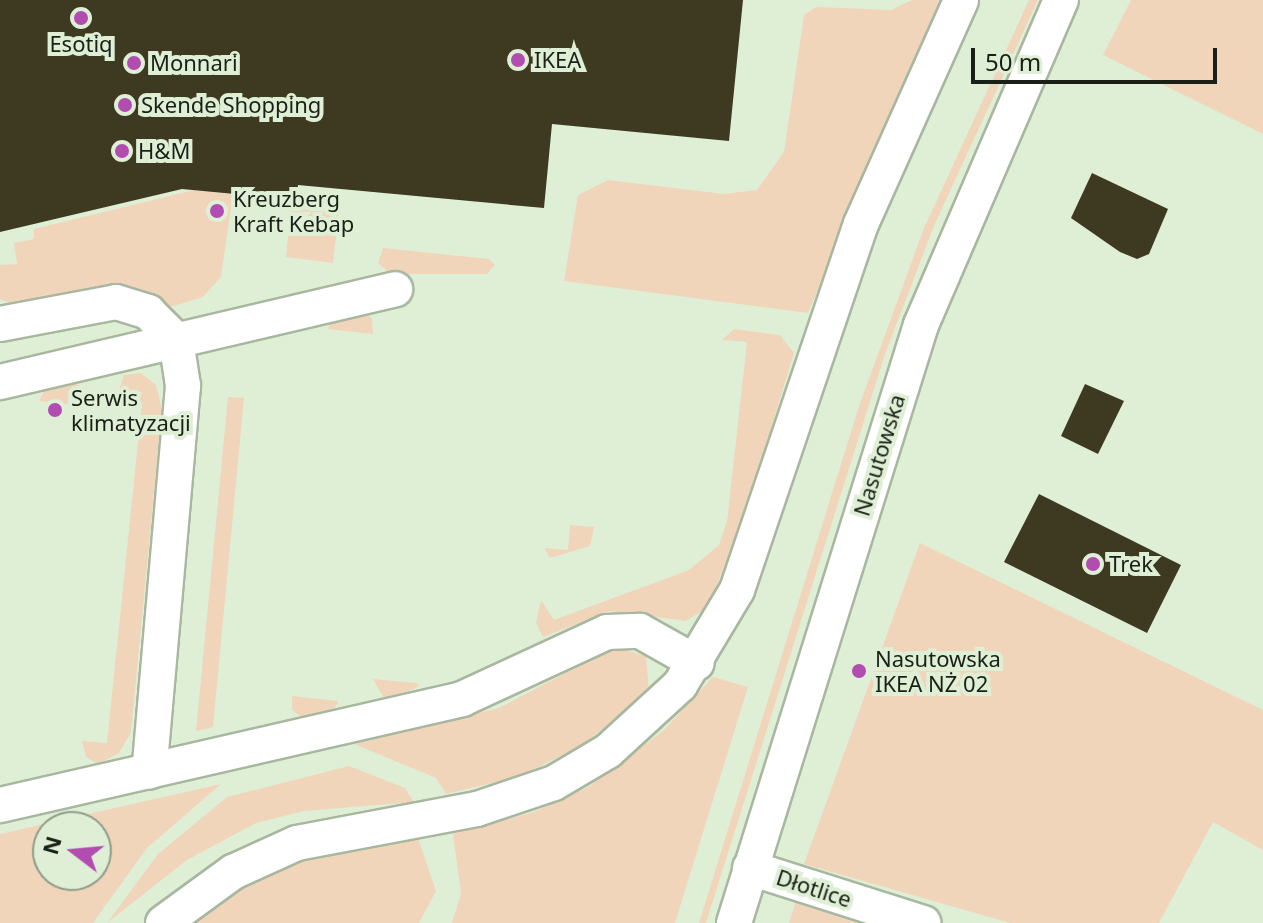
<!DOCTYPE html>
<meta charset="utf-8">
<style>
body{margin:0}
#map{position:relative;width:1263px;height:923px;overflow:hidden;background:#dfefd5;font-family:"Noto Sans",sans-serif}
div>[style]{position:absolute}
.green>*{inset:0;background:#f0d5bb}
.building>*{inset:0;background:#3e3a22}
.roads{filter:drop-shadow(2px 0 #a8b79f) drop-shadow(-2px 0 #a8b79f) drop-shadow(0 2px #a8b79f) drop-shadow(0 -2px #a8b79f)}
.minor>*{height:34px;margin:-17px;padding:0 17px;transform-origin:17px;border-radius:17px;background:#fff}
.dots>*{width:22px;height:22px;translate:-50% -50%;box-sizing:border-box;border:4px solid #dfefd5;border-radius:50%}
span{translate:-50% -50%;white-space:nowrap;text-align:center;line-height:1.15;-webkit-text-stroke:8px #dfefd5;paint-order:stroke}
.poi-label{font-size:22px;color:#1a2017}
.left{translate:0 -50%;text-align:left}
.street-label{font-size:22px;color:#1a2017}
.north{position:absolute;left:32px;top:811px;width:80px;height:80px;box-sizing:border-box;background:#dfefd5;border:2px solid #909c89;border-radius:50%;rotate:286deg;font-size:22px;font-weight:700;line-height:32px;text-align:center;color:#1a2017}
.north::after{content:'';display:block;margin:auto;width:28px;height:36px;background:#b14cb1;clip-path:polygon(50% 0,100% 100%,50% 72%,0 100%)}
.scale{position:absolute;left:971px;top:48px;width:246px;height:36px;box-sizing:border-box;border:4px solid #1a2017;border-top:0;padding-left:10px;font-size:24px;line-height:28px;white-space:nowrap;color:#1a2017;-webkit-text-stroke:6px #dfefd5;paint-order:stroke}
</style>
<div id="map">
<div class="green">
<div style="clip-path:polygon(912px 0,941px 0,808px 313px,564px 281px,578px 195px,608px 180px,724px 194px,757px 190px,784px 152px,804px 15px,816px 7px,891px 10px)"></div>
<div style="clip-path:polygon(1029px 0,1038px 0,934px 226px,885px 354px,706px 923px,699px 923px,859px 406px,924px 228px)"></div>
<div style="clip-path:polygon(1131px 0,1263px 0,1263px 134px,1103px 55px)"></div>
<div style="clip-path:polygon(194px 190px,233px 194px,221px 277px,203px 297px,167px 308px,137px 289px,109px 285px,14px 305px,0 299px,0 265px,17px 264px,14px 243px,34px 239px,34px 229px)"></div>
<div style="clip-path:polygon(291px 208px,339px 213px,333px 263px,286px 257px)"></div>
<div style="clip-path:polygon(383px 248px,489px 259px,495px 265px,487px 274px,391px 274px,378px 263px)"></div>
<div style="clip-path:polygon(361px 313px,372px 318px,373px 334px,327px 329px,333px 320px)"></div>
<div style="clip-path:polygon(734px 329px,780px 335px,794px 353px,744px 517px,708px 607px,686px 621px,611px 611px,543px 637px,536px 623px,541px 600px,554px 620px,689px 570px,719px 545px,727px 521px,747px 342px,722px 340px)"></div>
<div style="clip-path:polygon(141px 373px,156px 385px,162px 409px,131px 732px,119px 753px,98px 764px,86px 757px,82px 741px,107px 743px,142px 403px,116px 400px,124px 375px)"></div>
<div style="clip-path:polygon(72px 382px,84px 388px,84px 406px,39px 401px,45px 388px)"></div>
<div style="clip-path:polygon(228px 397px,244px 398px,213px 727px,196px 731px)"></div>
<div style="clip-path:polygon(570px 525px,594px 527px,590px 546px,550px 558px,544px 548px,568px 550px)"></div>
<div style="clip-path:polygon(920px 543px,1263px 710px,1263px 850px,1213px 822px,1159px 923px,1010px 923px,804px 864px)"></div>
<div style="clip-path:polygon(615px 647px,646px 656px,649px 691px,585px 743px,522px 776px,446px 794px,436px 778px,354px 744px,499px 708px)"></div>
<div style="clip-path:polygon(713px 677px,748px 687px,675px 923px,452px 923px,461px 894px,453px 834px,534px 812px,588px 787px,663px 731px)"></div>
<div style="clip-path:polygon(373px 679px,417px 683px,418px 687px,385px 700px)"></div>
<div style="clip-path:polygon(292px 696px,338px 701px,338px 703px,331px 712px,303px 718px,292px 710px)"></div>
<div style="clip-path:polygon(349px 766px,405px 788px,414px 802px,304px 811px,256px 823px,187px 860px,107px 923px,158px 854px,227px 797px)"></div>
<div style="clip-path:polygon(evenodd,221px 784px,147px 848px,93px 923px,0 923px,0 834px,221px 784px,96px 827px,96px 875px,48px 875px,48px 827px,96px 827px)"></div>
<div style="clip-path:polygon(418px 838px,436px 891px,419px 923px,191px 923px,244px 885px,322px 853px)"></div>
<div style="clip-path:polygon(801px 884px,909px 923px,789px 923px)"></div>
</div>
<div class="building">
<div style="clip-path:polygon(0 0,743px 0,729px 141px,552px 124px,544px 208px,298px 185px,297px 200px,182px 189px,0 232px)"></div>
<div style="clip-path:polygon(1092px 173px,1168px 209px,1149px 254px,1137px 259px,1120px 252px,1071px 218px)"></div>
<div style="clip-path:polygon(1085px 384px,1124px 401px,1098px 454px,1061px 436px)"></div>
<div style="clip-path:polygon(1039px 494px,1181px 565px,1147px 633px,1004px 562px)"></div>
</div>
<div class="roads">
<div class="minor">
<div style="left:0;top:324px;width:118px;rotate:-10.7deg"></div>
<div style="left:116px;top:302px;width:34px;rotate:17deg"></div>
<div style="left:148px;top:312px;width:40px;rotate:45deg"></div>
<div style="left:176px;top:340px;width:47px;rotate:81.3deg"></div>
<div style="left:183px;top:386px;width:387px;rotate:95deg"></div>
<div style="left:0;top:382px;width:406px;rotate:-13.2deg"></div>
<div style="left:0;top:805px;width:474px;rotate:-12.9deg"></div>
<div style="left:462px;top:699px;width:160px;rotate:-24.8deg"></div>
<div style="left:607px;top:632px;width:33px;rotate:-2deg"></div>
<div style="left:640px;top:631px;width:65px;rotate:29.3deg"></div>
<div style="left:750px;top:868px;width:182px;rotate:17.6deg"></div>
<div style="left:163px;top:923px;width:87px;rotate:-36.1deg"></div>
<div style="left:233px;top:872px;width:70px;rotate:-24.4deg"></div>
<div style="left:297px;top:843px;width:183px;rotate:-10.7deg"></div>
<div style="left:477px;top:809px;width:81px;rotate:-18.7deg"></div>
<div style="left:554px;top:783px;width:63px;rotate:-30.7deg"></div>
<div style="left:608px;top:751px;width:98px;rotate:-42.5deg"></div>
<div style="left:680px;top:685px;width:111px;rotate:-59deg"></div>
<div style="left:737px;top:590px;width:386px;rotate:-71.3deg"></div>
<div style="left:861px;top:224px;width:245px;rotate:-65.9deg"></div>
<div style="left:734px;top:923px;width:627px;rotate:-72.64deg"></div>
<div style="left:921px;top:325px;width:354px;rotate:-66.7deg"></div>
</div>
</div>
<div class="dots">
<div style="left:81px;top:18px;background:#b14cb1"></div>
<div style="left:518px;top:60px;background:#b14cb1"></div>
<div style="left:134px;top:63px;background:#b14cb1"></div>
<div style="left:125px;top:105px;background:#b14cb1"></div>
<div style="left:122px;top:151px;background:#b14cb1"></div>
<div style="left:217px;top:211px;background:#b14cb1"></div>
<div style="left:55px;top:410px;background:#b14cb1"></div>
<div style="left:1093px;top:564px;background:#b14cb1"></div>
<div style="left:859px;top:671px;background:#b14cb1"></div>
</div>
<div class="poi-label">
<span style="left:81px;top:44px">Esotiq</span>
<span class="left" style="left:534px;top:60px">IKEA</span>
<span class="left" style="left:150px;top:63px">Monnari</span>
<span class="left" style="left:141px;top:105px">Skende Shopping</span>
<span class="left" style="left:138px;top:151px">H&amp;M</span>
<span class="left" style="left:233px;top:211px">Kreuzberg<br>Kraft Kebap</span>
<span class="left" style="left:71px;top:410px">Serwis<br>klimatyzacji</span>
<span class="left" style="left:1109px;top:564px">Trek</span>
<span class="left" style="left:875px;top:671px">Nasutowska<br>IKEA NŻ 02</span>
</div>
<div class="street-label">
<span style="left:879px;top:455px;rotate:-73deg">Nasutowska</span>
<span style="left:814px;top:888px;rotate:18deg">Dłotlice</span>
</div>
<div class="north">N</div>
<div class="scale">50 m</div>
</div>
